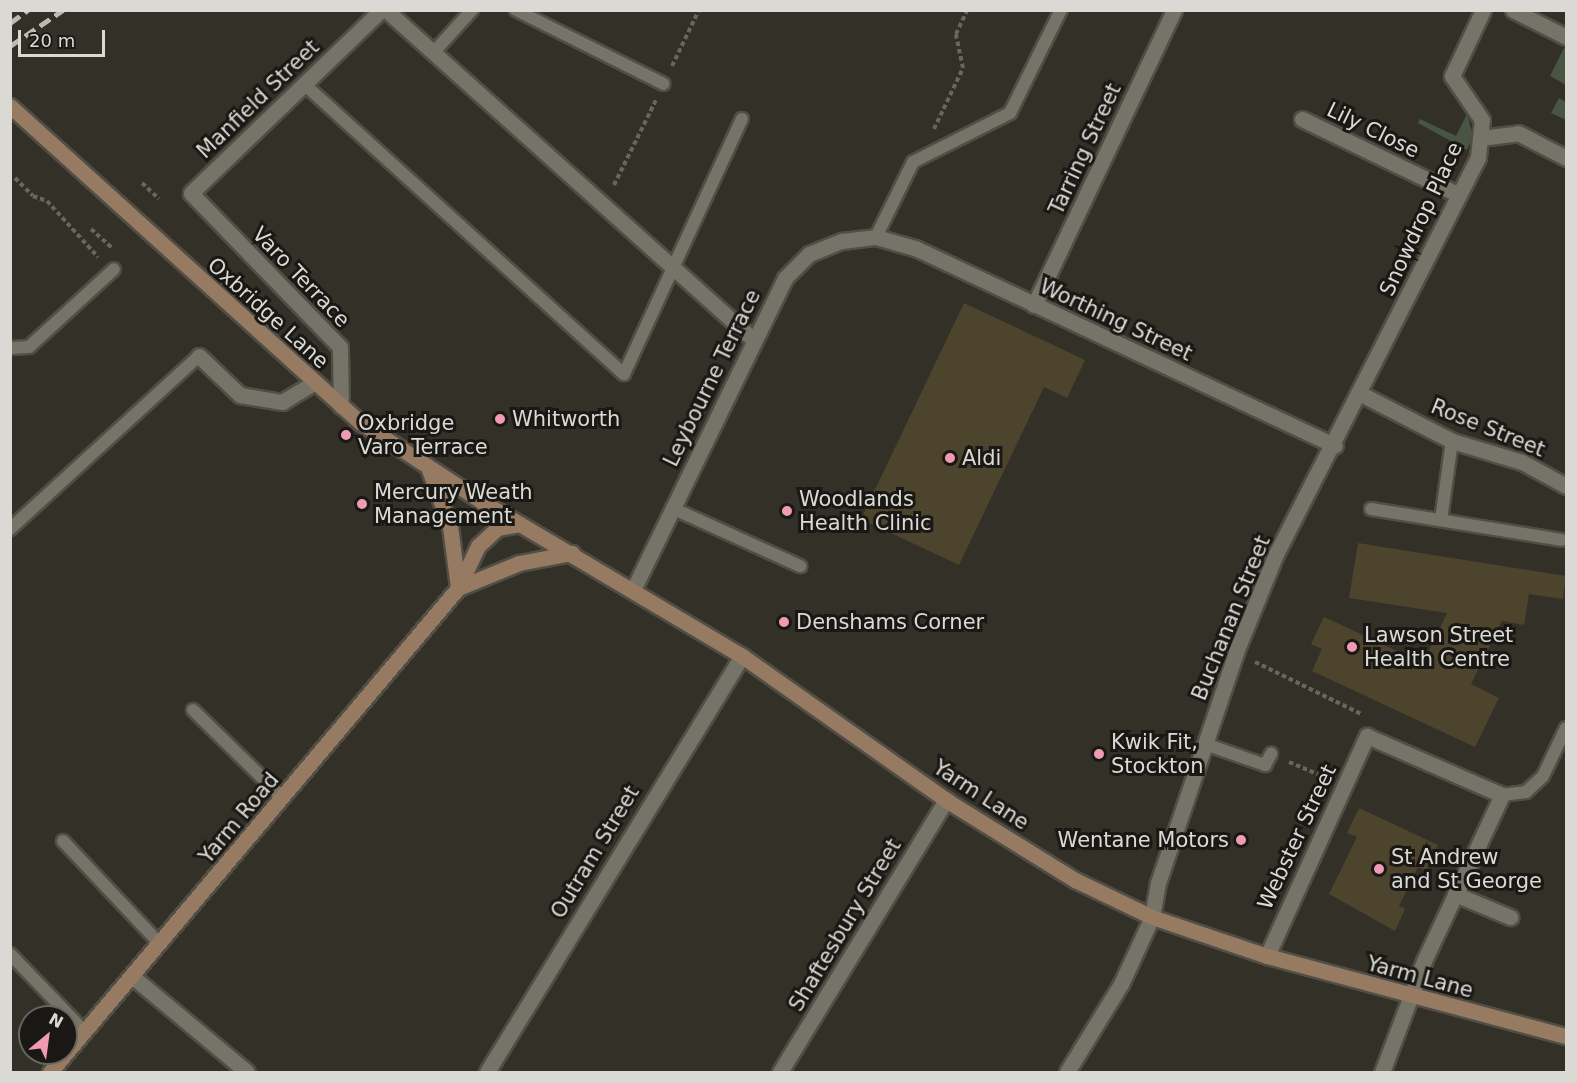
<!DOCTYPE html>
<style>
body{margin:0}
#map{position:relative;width:1577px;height:1083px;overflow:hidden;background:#333027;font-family:"DejaVu Sans",sans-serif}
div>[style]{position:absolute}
.green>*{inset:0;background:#485543}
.building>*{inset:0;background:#4c442c}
.path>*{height:4px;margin-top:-2px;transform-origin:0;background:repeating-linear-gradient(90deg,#69665e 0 4.5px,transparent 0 7.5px)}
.roads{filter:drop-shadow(2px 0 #514e46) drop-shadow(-2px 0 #514e46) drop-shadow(0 2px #514e46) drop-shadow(0 -2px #514e46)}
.lane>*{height:12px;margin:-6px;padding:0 6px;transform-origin:6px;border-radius:6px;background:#767368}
.street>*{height:15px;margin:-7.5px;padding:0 7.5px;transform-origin:7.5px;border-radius:7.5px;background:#767368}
.secondary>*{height:15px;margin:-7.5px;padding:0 7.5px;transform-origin:7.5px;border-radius:7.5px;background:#967a62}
.rail>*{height:4.5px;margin-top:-2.25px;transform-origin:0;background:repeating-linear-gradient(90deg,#bcbab3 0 12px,transparent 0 18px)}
.dots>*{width:16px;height:16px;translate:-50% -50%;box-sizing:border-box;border:3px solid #1a1814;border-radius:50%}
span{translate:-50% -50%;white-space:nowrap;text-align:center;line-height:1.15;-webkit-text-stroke:6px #1a1814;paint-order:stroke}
.street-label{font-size:21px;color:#dbd9d3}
.poi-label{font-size:21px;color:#dbd9d3}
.left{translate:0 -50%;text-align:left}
.right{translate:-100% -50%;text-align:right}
.frame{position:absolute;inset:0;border:12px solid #dbd9d3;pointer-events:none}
.north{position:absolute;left:18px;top:1005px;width:60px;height:60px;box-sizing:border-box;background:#1a1814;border:2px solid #676560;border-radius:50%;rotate:29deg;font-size:16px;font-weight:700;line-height:24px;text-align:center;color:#dbd9d3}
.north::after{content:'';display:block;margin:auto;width:21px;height:27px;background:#f09ab4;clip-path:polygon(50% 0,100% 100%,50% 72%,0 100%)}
.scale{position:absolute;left:18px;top:30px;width:87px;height:27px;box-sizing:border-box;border:3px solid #dbd9d3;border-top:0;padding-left:8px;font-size:18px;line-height:21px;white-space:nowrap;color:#dbd9d3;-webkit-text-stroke:4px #1a1814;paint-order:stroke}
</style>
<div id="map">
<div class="green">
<div style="clip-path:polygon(1564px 48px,1566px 49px,1566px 85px,1550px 76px)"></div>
<div style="clip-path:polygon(1559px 98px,1566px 102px,1566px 120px,1551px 113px)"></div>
<div style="clip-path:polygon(1467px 114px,1473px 136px,1467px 150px,1418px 123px,1420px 119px,1456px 136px)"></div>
</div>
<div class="building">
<div style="clip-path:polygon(964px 303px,1085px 360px,1067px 398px,1044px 387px,959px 565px,861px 519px)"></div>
<div style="clip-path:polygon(1358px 543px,1566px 576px,1563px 599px,1529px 594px,1524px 625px,1502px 621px,1471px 684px,1499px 698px,1475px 747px,1312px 671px,1322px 649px,1311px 644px,1324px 617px,1423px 663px,1447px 613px,1349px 598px)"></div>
<div style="clip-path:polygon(1359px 808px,1438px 845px,1426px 871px,1418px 867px,1399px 906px,1405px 909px,1395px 931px,1329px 894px,1357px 837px,1347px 833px)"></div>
</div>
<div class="path">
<div style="left:902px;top:10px;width:4px"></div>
<div style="left:672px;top:66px;width:62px;rotate:-64.3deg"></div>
<div style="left:934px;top:129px;width:68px;rotate:-64.6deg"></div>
<div style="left:963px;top:68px;width:35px;rotate:-102deg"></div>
<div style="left:956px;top:34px;width:26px;rotate:-65deg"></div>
<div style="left:15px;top:178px;width:25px;rotate:45deg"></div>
<div style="left:33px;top:196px;width:15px;rotate:20deg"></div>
<div style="left:47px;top:201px;width:76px;rotate:47.7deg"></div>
<div style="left:142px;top:183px;width:23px;rotate:43deg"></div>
<div style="left:614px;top:185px;width:95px;rotate:-63.7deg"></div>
<div style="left:91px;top:229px;width:30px;rotate:42deg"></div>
<div style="left:1255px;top:662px;width:118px;rotate:26.1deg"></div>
<div style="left:1289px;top:762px;width:38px;rotate:23deg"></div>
</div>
<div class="roads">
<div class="lane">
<div style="left:516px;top:10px;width:165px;rotate:26.6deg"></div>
<div style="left:434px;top:52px;width:57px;rotate:-47.9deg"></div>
<div style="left:304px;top:84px;width:432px;rotate:42.2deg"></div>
<div style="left:624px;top:374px;width:281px;rotate:-65.2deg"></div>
<div style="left:876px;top:237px;width:84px;rotate:-63.7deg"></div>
<div style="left:913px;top:162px;width:109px;rotate:-26.8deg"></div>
<div style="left:1010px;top:113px;width:115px;rotate:-63.7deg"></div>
<div style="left:10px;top:348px;width:19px;rotate:-3deg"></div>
<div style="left:29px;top:347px;width:115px;rotate:-42.5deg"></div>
<div style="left:672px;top:508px;width:141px;rotate:24.4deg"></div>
<div style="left:1371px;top:509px;width:193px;rotate:9.2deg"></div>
<div style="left:1441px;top:520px;width:80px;rotate:-82.1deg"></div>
<div style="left:10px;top:529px;width:256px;rotate:-42.5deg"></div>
<div style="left:193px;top:710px;width:126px;rotate:44.4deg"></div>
<div style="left:1205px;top:744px;width:64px;rotate:19.3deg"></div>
<div style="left:1265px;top:765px;width:13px;rotate:-61deg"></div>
<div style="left:1502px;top:795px;width:24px;rotate:-7deg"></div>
<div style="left:1526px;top:792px;width:23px;rotate:-43deg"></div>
<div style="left:1543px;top:776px;width:53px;rotate:-64.4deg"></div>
<div style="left:63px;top:841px;width:140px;rotate:46.7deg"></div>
<div style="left:10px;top:954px;width:108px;rotate:46.1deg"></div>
</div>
<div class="street">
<div style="left:386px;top:10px;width:493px;rotate:41.9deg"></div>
<div style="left:1513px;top:10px;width:59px;rotate:27deg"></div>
<div style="left:1302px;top:119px;width:174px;rotate:25.8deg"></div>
<div style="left:1480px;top:138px;width:38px;rotate:-7deg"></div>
<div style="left:1518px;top:133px;width:54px;rotate:27.5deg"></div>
<div style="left:1034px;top:305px;width:327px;rotate:-64.6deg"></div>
<div style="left:199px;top:356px;width:57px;rotate:43.6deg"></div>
<div style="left:240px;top:395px;width:43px;rotate:9.5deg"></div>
<div style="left:282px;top:402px;width:37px;rotate:-31deg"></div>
<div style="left:1361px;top:394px;width:102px;rotate:27.3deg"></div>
<div style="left:1452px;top:441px;width:73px;rotate:16.7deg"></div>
<div style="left:1522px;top:462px;width:50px;rotate:28.6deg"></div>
<div style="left:341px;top:406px;width:59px;rotate:-91deg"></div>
<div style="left:340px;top:347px;width:214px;rotate:-134.1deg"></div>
<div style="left:191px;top:193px;width:264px;rotate:-43.9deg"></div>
<div style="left:633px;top:590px;width:347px;rotate:-64deg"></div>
<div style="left:785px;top:278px;width:34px;rotate:-45deg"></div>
<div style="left:809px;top:254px;width:35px;rotate:-22deg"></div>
<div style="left:842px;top:241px;width:34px;rotate:-7deg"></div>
<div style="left:876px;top:237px;width:41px;rotate:15.8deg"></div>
<div style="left:915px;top:248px;width:464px;rotate:25.2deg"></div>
<div style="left:1455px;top:894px;width:60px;rotate:22.7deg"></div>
<div style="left:1267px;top:956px;width:242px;rotate:-65.6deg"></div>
<div style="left:1367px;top:736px;width:147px;rotate:23.6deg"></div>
<div style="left:1502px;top:795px;width:183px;rotate:115.2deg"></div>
<div style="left:1424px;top:961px;width:119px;rotate:110.7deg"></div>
<div style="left:133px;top:977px;width:148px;rotate:39.8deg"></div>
<div style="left:487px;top:1072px;width:488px;rotate:-58.5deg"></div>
<div style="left:780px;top:1072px;width:319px;rotate:-58.6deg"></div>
<div style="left:1067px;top:1072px;width:103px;rotate:-58.5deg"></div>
<div style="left:1121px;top:984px;width:74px;rotate:-65.2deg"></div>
<div style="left:1152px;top:917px;width:35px;rotate:-80deg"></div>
<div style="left:1158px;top:883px;width:244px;rotate:-71.3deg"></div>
<div style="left:1236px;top:652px;width:106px;rotate:-67.8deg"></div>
<div style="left:1276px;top:554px;width:445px;rotate:-63deg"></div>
<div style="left:1478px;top:157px;width:37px;rotate:-84deg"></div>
<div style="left:1482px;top:120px;width:53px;rotate:-124.3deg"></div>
<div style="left:1452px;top:76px;width:73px;rotate:-64.8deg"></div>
</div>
<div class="secondary">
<div style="left:10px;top:106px;width:472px;rotate:42.1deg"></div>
<div style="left:360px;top:422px;width:145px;rotate:33.1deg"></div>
<div style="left:481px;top:501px;width:304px;rotate:30.7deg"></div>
<div style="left:742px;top:656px;width:250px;rotate:35.2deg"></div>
<div style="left:946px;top:800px;width:152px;rotate:31.8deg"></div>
<div style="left:1075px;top:880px;width:85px;rotate:25.7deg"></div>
<div style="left:1152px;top:917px;width:121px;rotate:18.7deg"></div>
<div style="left:1267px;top:956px;width:310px;rotate:15deg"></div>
<div style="left:428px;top:467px;width:63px;rotate:69.6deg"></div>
<div style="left:450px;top:526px;width:63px;rotate:82.6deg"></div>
<div style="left:458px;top:588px;width:66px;rotate:-22.3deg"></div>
<div style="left:519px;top:563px;width:54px;rotate:-10.7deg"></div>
<div style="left:50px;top:1072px;width:633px;rotate:-49.87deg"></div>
<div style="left:458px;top:588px;width:47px;rotate:-64.5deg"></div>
<div style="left:478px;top:546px;width:26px;rotate:-43deg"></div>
<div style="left:497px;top:528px;width:23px;rotate:-10deg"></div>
</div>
</div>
<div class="rail">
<div style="left:10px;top:23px;width:22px;rotate:-36deg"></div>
<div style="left:10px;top:46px;width:64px;rotate:-34.2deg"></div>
</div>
<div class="dots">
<div style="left:500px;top:419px;background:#f09ab4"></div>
<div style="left:346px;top:435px;background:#f09ab4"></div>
<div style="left:950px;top:458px;background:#f09ab4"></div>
<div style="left:362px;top:504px;background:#f09ab4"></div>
<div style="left:787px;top:511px;background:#f09ab4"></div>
<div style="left:784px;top:622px;background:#f09ab4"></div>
<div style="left:1352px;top:647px;background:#f09ab4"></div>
<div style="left:1099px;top:754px;background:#f09ab4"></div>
<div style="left:1241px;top:840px;background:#f09ab4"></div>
<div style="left:1379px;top:869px;background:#f09ab4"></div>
</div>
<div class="street-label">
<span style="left:258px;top:99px;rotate:-44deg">Manfield Street</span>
<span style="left:1373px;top:130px;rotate:26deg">Lily Close</span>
<span style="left:1085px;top:149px;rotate:-65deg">Tarring Street</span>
<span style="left:1421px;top:219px;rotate:-65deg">Snowdrop Place</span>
<span style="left:301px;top:277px;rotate:46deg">Varo Terrace</span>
<span style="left:268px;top:313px;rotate:42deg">Oxbridge Lane</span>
<span style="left:1116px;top:320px;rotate:25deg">Worthing Street</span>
<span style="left:712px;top:378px;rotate:-64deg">Leybourne Terrace</span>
<span style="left:1488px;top:428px;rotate:22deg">Rose Street</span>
<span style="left:1231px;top:618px;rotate:-68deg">Buchanan Street</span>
<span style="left:981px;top:795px;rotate:33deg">Yarm Lane</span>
<span style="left:239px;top:818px;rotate:-50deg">Yarm Road</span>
<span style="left:1297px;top:837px;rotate:-65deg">Webster Street</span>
<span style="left:595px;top:852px;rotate:-59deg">Outram Street</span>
<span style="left:845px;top:925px;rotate:-59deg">Shaftesbury Street</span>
<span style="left:1420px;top:977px;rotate:15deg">Yarm Lane</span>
</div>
<div class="poi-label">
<span class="left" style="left:512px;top:419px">Whitworth</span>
<span class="left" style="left:358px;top:435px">Oxbridge<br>Varo Terrace</span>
<span class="left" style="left:962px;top:458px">Aldi</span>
<span class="left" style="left:374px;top:504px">Mercury Weath<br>Management</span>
<span class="left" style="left:799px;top:511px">Woodlands<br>Health Clinic</span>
<span class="left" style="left:796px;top:622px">Denshams Corner</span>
<span class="left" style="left:1364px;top:647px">Lawson Street<br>Health Centre</span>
<span class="left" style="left:1111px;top:754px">Kwik Fit,<br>Stockton</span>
<span class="right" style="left:1229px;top:840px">Wentane Motors</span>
<span class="left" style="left:1391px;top:869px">St Andrew<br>and St George</span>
</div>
<div class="frame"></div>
<div class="north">N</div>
<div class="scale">20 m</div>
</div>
